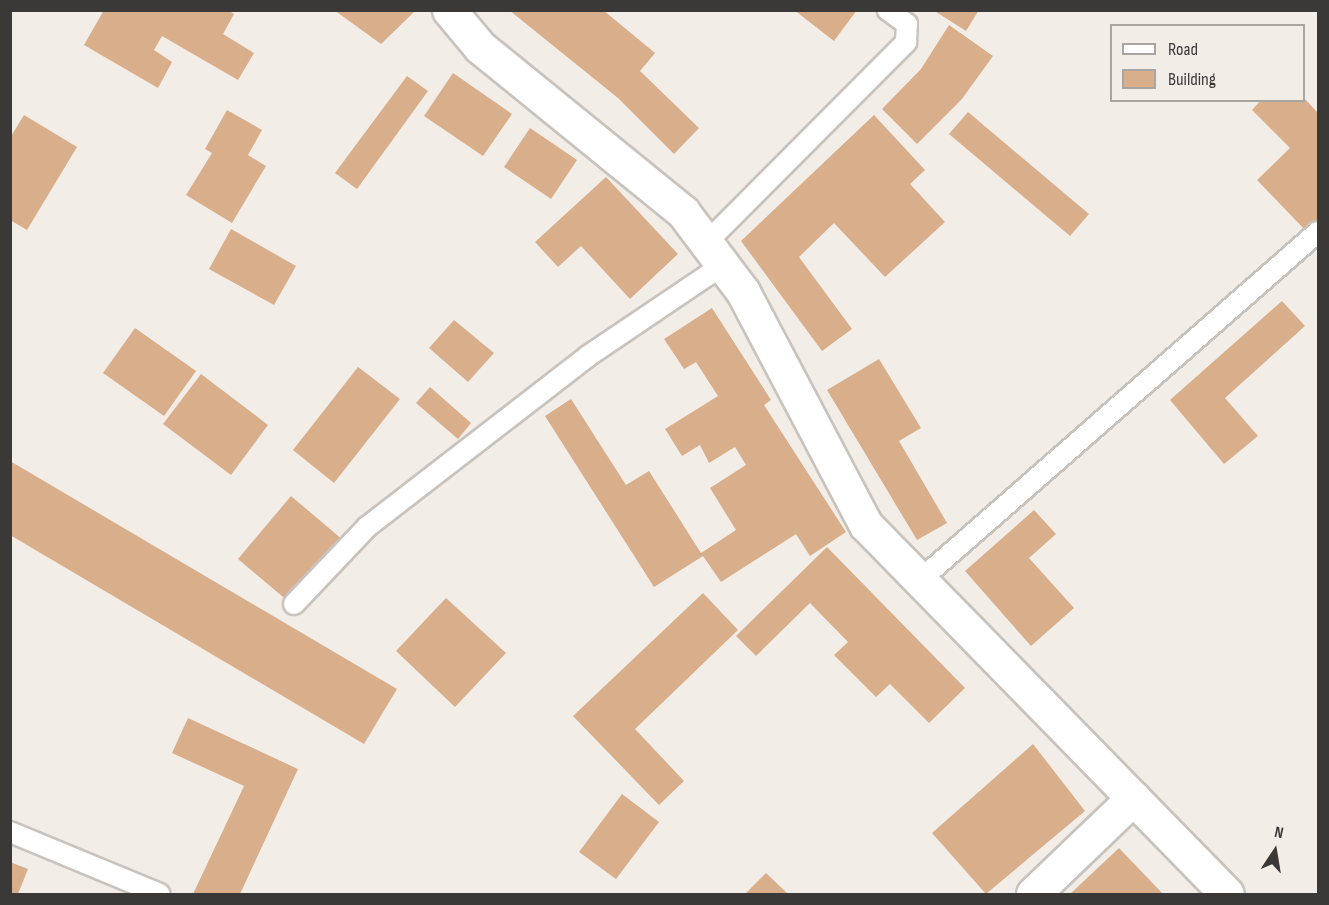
<!DOCTYPE html>
<style>
body{margin:0}
#map{position:relative;width:1329px;height:905px;overflow:hidden;background:#f3ede8;font-family:"Sofia Sans Condensed",sans-serif}
div>[style]{position:absolute}
.building>*{inset:0;background:#d8ae8b}
.roads{filter:drop-shadow(2px 0 #c9c3be) drop-shadow(-2px 0 #c9c3be) drop-shadow(0 2px #c9c3be) drop-shadow(0 -2px #c9c3be)}
.lane>*{height:20px;margin:-10px;padding:0 10px;transform-origin:10px;border-radius:10px;background:#fff}
.street>*{height:33px;margin:-16.5px;padding:0 16.5px;transform-origin:16.5px;border-radius:16.5px;background:#fff}
span{translate:-50% -50%;white-space:nowrap;text-align:center;line-height:1.15;-webkit-text-stroke:4.5px #f3ede8;paint-order:stroke}
.frame{position:absolute;inset:0;border:12px solid #3b3937;pointer-events:none}
.legend{position:absolute;left:1110px;top:24px;width:195px;height:78px;box-sizing:border-box;background:#f3ede8;border:2px solid #a9a5a1;margin:0;padding:8px 10px;list-style:none;font-size:18px;color:#3b3937}
.legend li{display:flex;align-items:center;gap:12px;height:30px}
.legend b{width:30px;border:2px solid #a9a5a1}
.north{position:absolute;left:1245px;top:821px;width:60px;height:60px;-webkit-text-stroke:4px #f3ede8;paint-order:stroke;rotate:12deg;font-size:16px;font-weight:700;line-height:24px;text-align:center;color:#3b3937}
.north::after{content:'';display:block;margin:auto;width:21px;height:27px;background:#3b3937;clip-path:polygon(50% 0,100% 100%,50% 72%,0 100%)}
</style>
<div id="map">
<div class="building">
<div style="clip-path:polygon(104px 10px,228px 10px,234px 14px,223px 34px,254px 53px,238px 80px,162px 36px,154px 50px,172px 62px,158px 88px,84px 45px)"></div>
<div style="clip-path:polygon(334px 10px,413px 10px,414px 12px,381px 44px)"></div>
<div style="clip-path:polygon(509px 10px,603px 10px,655px 53px,640px 71px,699px 128px,674px 154px,618px 98px)"></div>
<div style="clip-path:polygon(794px 10px,857px 10px,834px 41px)"></div>
<div style="clip-path:polygon(933px 10px,979px 10px,966px 31px)"></div>
<div style="clip-path:polygon(949px 25px,993px 56px,962px 99px,917px 144px,882px 109px,921px 69px)"></div>
<div style="clip-path:polygon(453px 73px,512px 114px,483px 156px,424px 116px)"></div>
<div style="clip-path:polygon(407px 76px,428px 91px,357px 189px,335px 173px)"></div>
<div style="clip-path:polygon(1304px 98px,1318px 113px,1318px 223px,1308px 233px,1257px 180px,1290px 148px,1252px 110px,1261px 100px)"></div>
<div style="clip-path:polygon(227px 110px,262px 130px,248px 155px,266px 166px,232px 223px,186px 195px,212px 153px,205px 149px)"></div>
<div style="clip-path:polygon(968px 112px,1089px 214px,1070px 236px,949px 134px)"></div>
<div style="clip-path:polygon(24px 115px,77px 147px,27px 230px,10px 220px,10px 138px)"></div>
<div style="clip-path:polygon(874px 115px,925px 170px,910px 184px,945px 222px,885px 277px,834px 223px,799px 257px,852px 329px,822px 351px,741px 241px)"></div>
<div style="clip-path:polygon(530px 128px,577px 160px,551px 199px,504px 167px)"></div>
<div style="clip-path:polygon(606px 177px,678px 254px,630px 299px,581px 246px,558px 267px,535px 242px)"></div>
<div style="clip-path:polygon(231px 229px,296px 266px,274px 305px,209px 269px)"></div>
<div style="clip-path:polygon(1282px 301px,1305px 326px,1225px 398px,1258px 436px,1224px 464px,1170px 400px)"></div>
<div style="clip-path:polygon(712px 308px,771px 400px,764px 405px,846px 532px,810px 556px,796px 534px,721px 582px,703px 556px,654px 587px,545px 416px,571px 399px,626px 485px,649px 471px,701px 553px,736px 530px,710px 488px,746px 465px,735px 447px,709px 463px,700px 445px,682px 456px,665px 429px,718px 396px,696px 362px,684px 369px,664px 339px)"></div>
<div style="clip-path:polygon(454px 320px,494px 353px,468px 382px,429px 348px)"></div>
<div style="clip-path:polygon(135px 328px,196px 371px,164px 416px,103px 373px)"></div>
<div style="clip-path:polygon(879px 359px,921px 428px,899px 441px,947px 523px,917px 540px,827px 390px)"></div>
<div style="clip-path:polygon(358px 367px,400px 399px,334px 483px,293px 450px)"></div>
<div style="clip-path:polygon(201px 374px,268px 425px,231px 475px,163px 424px)"></div>
<div style="clip-path:polygon(430px 387px,471px 423px,458px 439px,416px 403px)"></div>
<div style="clip-path:polygon(10px 461px,397px 689px,364px 744px,10px 535px)"></div>
<div style="clip-path:polygon(291px 496px,343px 540px,289px 602px,238px 559px)"></div>
<div style="clip-path:polygon(1034px 510px,1056px 534px,1029px 558px,1074px 608px,1031px 646px,965px 571px)"></div>
<div style="clip-path:polygon(827px 547px,965px 688px,929px 723px,890px 684px,876px 697px,834px 655px,848px 642px,810px 603px,756px 656px,736px 636px)"></div>
<div style="clip-path:polygon(703px 593px,738px 630px,635px 729px,684px 781px,659px 805px,573px 716px)"></div>
<div style="clip-path:polygon(446px 598px,506px 653px,455px 707px,396px 651px)"></div>
<div style="clip-path:polygon(188px 718px,298px 769px,240px 894px,193px 894px,244px 786px,172px 753px)"></div>
<div style="clip-path:polygon(1033px 744px,1085px 811px,986px 894px,932px 833px)"></div>
<div style="clip-path:polygon(622px 794px,659px 822px,616px 879px,579px 852px)"></div>
<div style="clip-path:polygon(1119px 848px,1163px 894px,1070px 894px)"></div>
<div style="clip-path:polygon(10px 862px,28px 869px,18px 894px,10px 894px)"></div>
<div style="clip-path:polygon(766px 873px,788px 894px,746px 893px)"></div>
</div>
<div class="roads">
<div class="lane">
<div style="left:706px;top:243px;width:284px;rotate:-45.1deg"></div>
<div style="left:906px;top:42px;width:18px;rotate:-87deg"></div>
<div style="left:907px;top:24px;width:24px;rotate:-144deg"></div>
<div style="left:919px;top:581px;width:530px;rotate:-41.18deg"></div>
<div style="left:294px;top:604px;width:106px;rotate:-46.5deg"></div>
<div style="left:367px;top:527px;width:279px;rotate:-37.7deg"></div>
<div style="left:588px;top:356px;width:163px;rotate:-34deg"></div>
<div style="left:10px;top:832px;width:162px;rotate:22.5deg"></div>
</div>
<div class="street">
<div style="left:449px;top:10px;width:48px;rotate:50deg"></div>
<div style="left:480px;top:47px;width:262px;rotate:39.1deg"></div>
<div style="left:683px;top:212px;width:100px;rotate:53.1deg"></div>
<div style="left:743px;top:292px;width:263px;rotate:62.2deg"></div>
<div style="left:866px;top:525px;width:516px;rotate:45.63deg"></div>
<div style="left:1033px;top:894px;width:139px;rotate:-43.8deg"></div>
</div>
</div>
<div class="frame"></div>
<ul class="legend">
<li><b style="height:8px;background:#fff"></b>Road</li>
<li><b style="height:16px;background:#d8ae8b"></b>Building</li>
</ul>
<div class="north">N</div>
</div>
